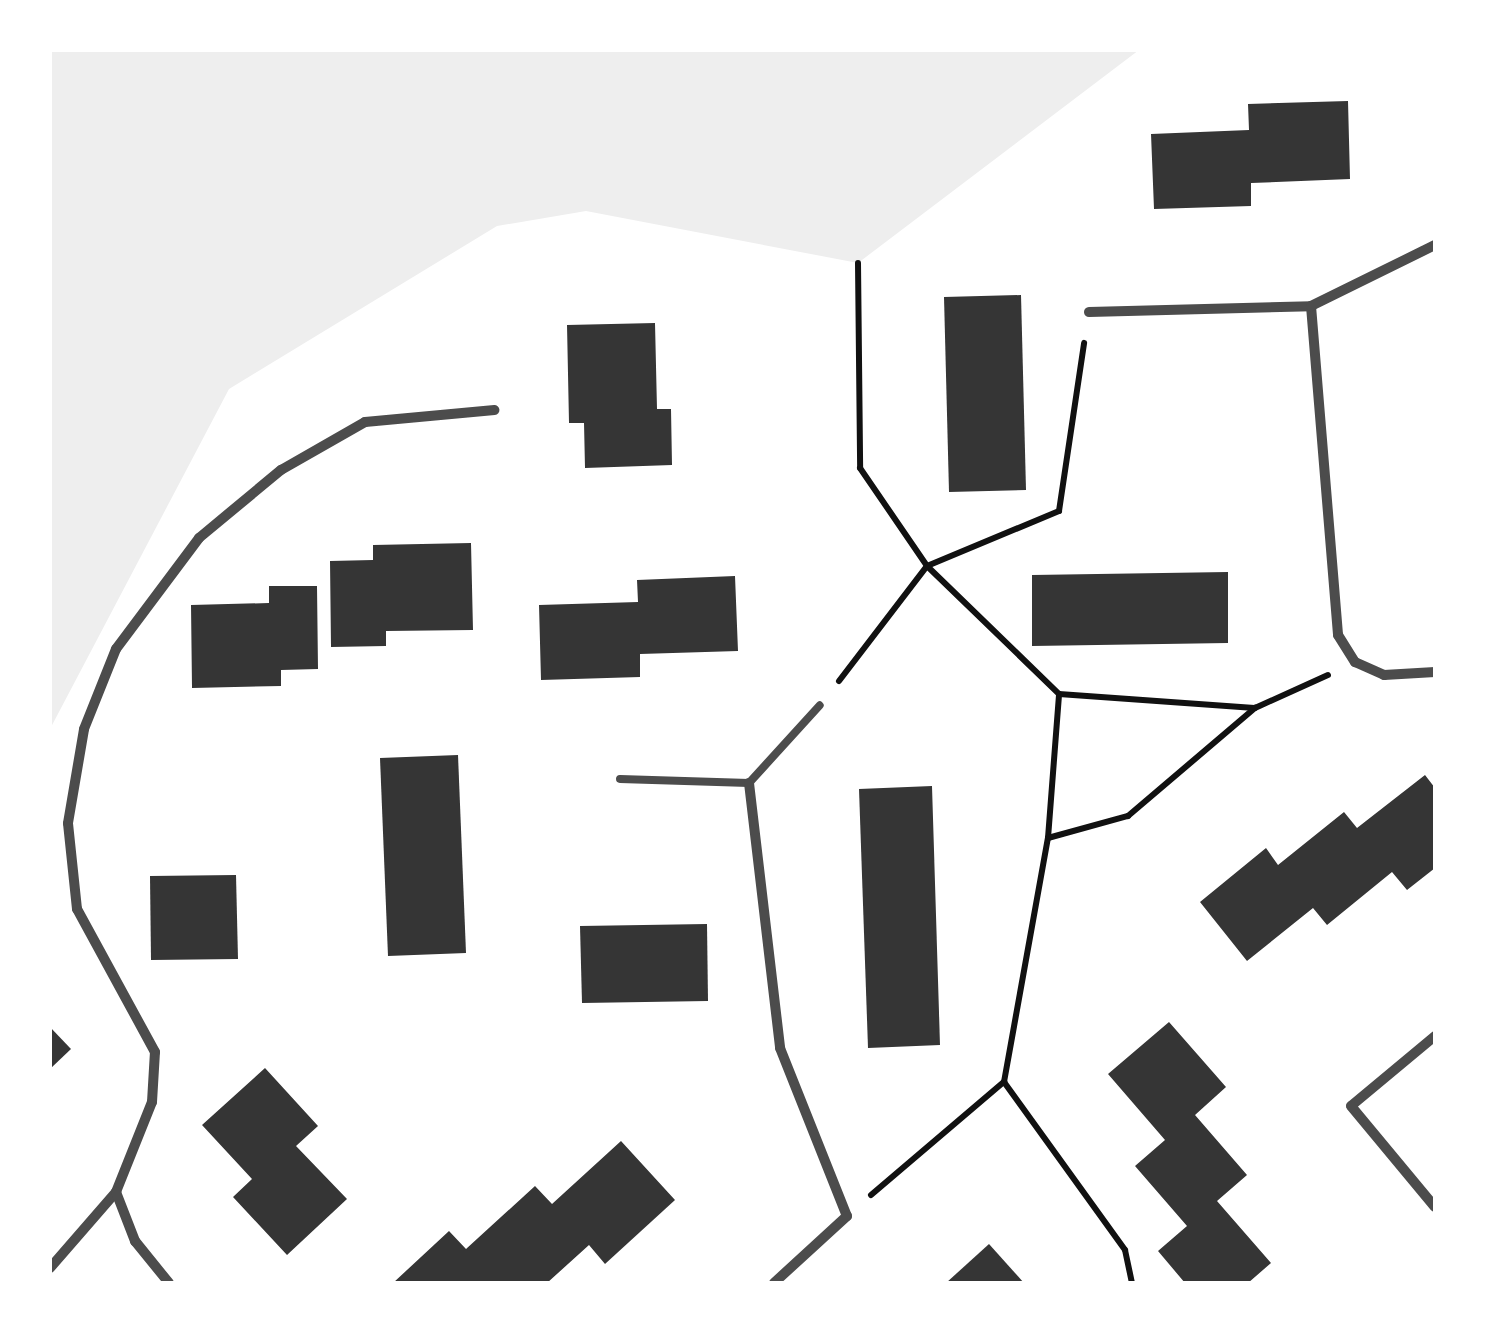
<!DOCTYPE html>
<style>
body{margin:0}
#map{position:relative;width:1485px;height:1333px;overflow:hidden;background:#fff;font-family:Helvetica,sans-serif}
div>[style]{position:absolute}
.green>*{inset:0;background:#eee}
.building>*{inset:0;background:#353535}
.path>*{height:6px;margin:-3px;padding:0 3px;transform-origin:3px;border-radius:3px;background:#111}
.service>*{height:8px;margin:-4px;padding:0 4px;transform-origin:4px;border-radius:4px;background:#4c4c4c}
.minor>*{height:10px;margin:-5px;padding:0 5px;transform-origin:5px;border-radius:5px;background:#4c4c4c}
span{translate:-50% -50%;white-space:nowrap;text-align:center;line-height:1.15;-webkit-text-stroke:8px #fff;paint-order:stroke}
.frame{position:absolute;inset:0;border:52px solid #fff;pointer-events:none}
</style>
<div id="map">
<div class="green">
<div style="clip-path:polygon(50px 50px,1139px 50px,858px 263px,586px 211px,497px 226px,229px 389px,50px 729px)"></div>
</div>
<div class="building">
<div style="clip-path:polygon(1348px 101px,1350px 179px,1251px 183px,1251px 206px,1154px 209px,1151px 134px,1249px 130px,1248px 104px)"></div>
<div style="clip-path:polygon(1021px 295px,1026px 490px,949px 492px,944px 297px)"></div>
<div style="clip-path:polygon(655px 323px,657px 409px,671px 409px,672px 465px,585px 468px,584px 423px,569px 423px,567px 325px)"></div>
<div style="clip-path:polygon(471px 543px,473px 630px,386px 631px,386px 646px,331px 647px,330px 561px,373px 560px,373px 545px)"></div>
<div style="clip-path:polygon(1228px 572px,1228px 643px,1032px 646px,1032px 575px)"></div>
<div style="clip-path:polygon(735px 576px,738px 651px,640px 654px,640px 677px,541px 680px,539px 605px,638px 602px,637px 580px)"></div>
<div style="clip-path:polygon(269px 586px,317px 586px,318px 669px,281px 670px,281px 686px,192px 688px,191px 605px,269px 603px)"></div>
<div style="clip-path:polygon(458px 755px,466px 953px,388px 956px,380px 758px)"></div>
<div style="clip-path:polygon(1425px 775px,1435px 788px,1435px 868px,1407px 890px,1392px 872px,1327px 925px,1313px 908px,1247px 961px,1200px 902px,1266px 848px,1278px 865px,1344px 812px,1357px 828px)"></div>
<div style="clip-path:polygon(932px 786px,940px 1045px,868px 1048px,859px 789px)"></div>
<div style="clip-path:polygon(236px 875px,238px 959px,151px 960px,150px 876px)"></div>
<div style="clip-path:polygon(707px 924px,708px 1001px,582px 1003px,580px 926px)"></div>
<div style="clip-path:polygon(1169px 1022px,1226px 1087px,1195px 1115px,1247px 1175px,1217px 1201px,1271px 1263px,1248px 1283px,1185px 1283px,1158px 1251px,1187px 1226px,1135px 1166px,1165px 1140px,1108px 1074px)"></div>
<div style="clip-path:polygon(50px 1027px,71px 1049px,50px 1069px)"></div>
<div style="clip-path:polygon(265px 1068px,318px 1126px,296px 1146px,347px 1199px,287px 1255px,233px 1197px,252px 1179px,202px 1125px)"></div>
<div style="clip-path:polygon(621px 1141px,675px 1200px,605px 1264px,589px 1245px,547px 1283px,393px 1283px,449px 1231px,466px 1249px,535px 1186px,552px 1204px)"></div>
<div style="clip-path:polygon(989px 1244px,1024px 1283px,946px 1283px)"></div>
</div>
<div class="path">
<div style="left:858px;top:263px;width:205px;rotate:89.4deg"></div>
<div style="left:860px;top:468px;width:119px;rotate:55.6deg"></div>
<div style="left:927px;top:566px;width:184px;rotate:44.1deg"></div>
<div style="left:1059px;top:694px;width:196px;rotate:4.1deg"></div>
<div style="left:839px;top:681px;width:145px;rotate:-52.6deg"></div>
<div style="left:927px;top:566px;width:143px;rotate:-22.6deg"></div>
<div style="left:1059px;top:511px;width:170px;rotate:-81.5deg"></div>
<div style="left:1048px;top:838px;width:144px;rotate:-85.6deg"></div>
<div style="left:1004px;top:1082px;width:207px;rotate:54.2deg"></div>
<div style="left:1125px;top:1250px;width:34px;rotate:78deg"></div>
<div style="left:871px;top:1195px;width:175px;rotate:-40.4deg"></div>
<div style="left:1004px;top:1082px;width:248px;rotate:-79.8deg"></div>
<div style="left:1048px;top:838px;width:83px;rotate:-15.4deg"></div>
<div style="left:1128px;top:816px;width:167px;rotate:-40.4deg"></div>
<div style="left:1255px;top:708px;width:80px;rotate:-24.3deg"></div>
</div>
<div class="service">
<div style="left:620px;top:779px;width:129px;rotate:1.8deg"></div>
<div style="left:749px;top:783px;width:105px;rotate:-47.7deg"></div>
</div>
<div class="minor">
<div style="left:1311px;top:306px;width:330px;rotate:85.3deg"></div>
<div style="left:1338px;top:635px;width:32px;rotate:58deg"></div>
<div style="left:1355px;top:662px;width:32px;rotate:24deg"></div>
<div style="left:1384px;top:675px;width:51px;rotate:-3.4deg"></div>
<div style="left:1089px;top:312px;width:222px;rotate:-1.5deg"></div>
<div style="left:1311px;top:306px;width:138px;rotate:-26.2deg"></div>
<div style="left:749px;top:783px;width:267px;rotate:83.3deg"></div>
<div style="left:780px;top:1048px;width:181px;rotate:68.3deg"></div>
<div style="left:847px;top:1216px;width:99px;rotate:137.5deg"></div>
<div style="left:1435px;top:1036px;width:109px;rotate:140.2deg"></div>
<div style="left:1351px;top:1106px;width:131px;rotate:50.3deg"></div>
<div style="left:116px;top:1192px;width:97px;rotate:-68.2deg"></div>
<div style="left:152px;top:1102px;width:50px;rotate:-86.6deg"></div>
<div style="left:155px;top:1052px;width:163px;rotate:-118.6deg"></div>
<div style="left:77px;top:909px;width:86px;rotate:-96deg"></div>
<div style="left:68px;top:823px;width:95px;rotate:-80.3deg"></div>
<div style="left:84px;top:729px;width:86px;rotate:-68.2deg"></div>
<div style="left:116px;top:649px;width:139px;rotate:-53.2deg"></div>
<div style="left:199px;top:538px;width:107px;rotate:-39.7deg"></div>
<div style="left:281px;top:470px;width:97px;rotate:-29.7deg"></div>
<div style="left:365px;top:422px;width:130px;rotate:-5.3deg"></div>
<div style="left:50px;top:1268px;width:101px;rotate:-49deg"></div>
<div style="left:116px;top:1192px;width:53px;rotate:68.8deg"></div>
<div style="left:135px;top:1241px;width:54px;rotate:51deg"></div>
</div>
<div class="frame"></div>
</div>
